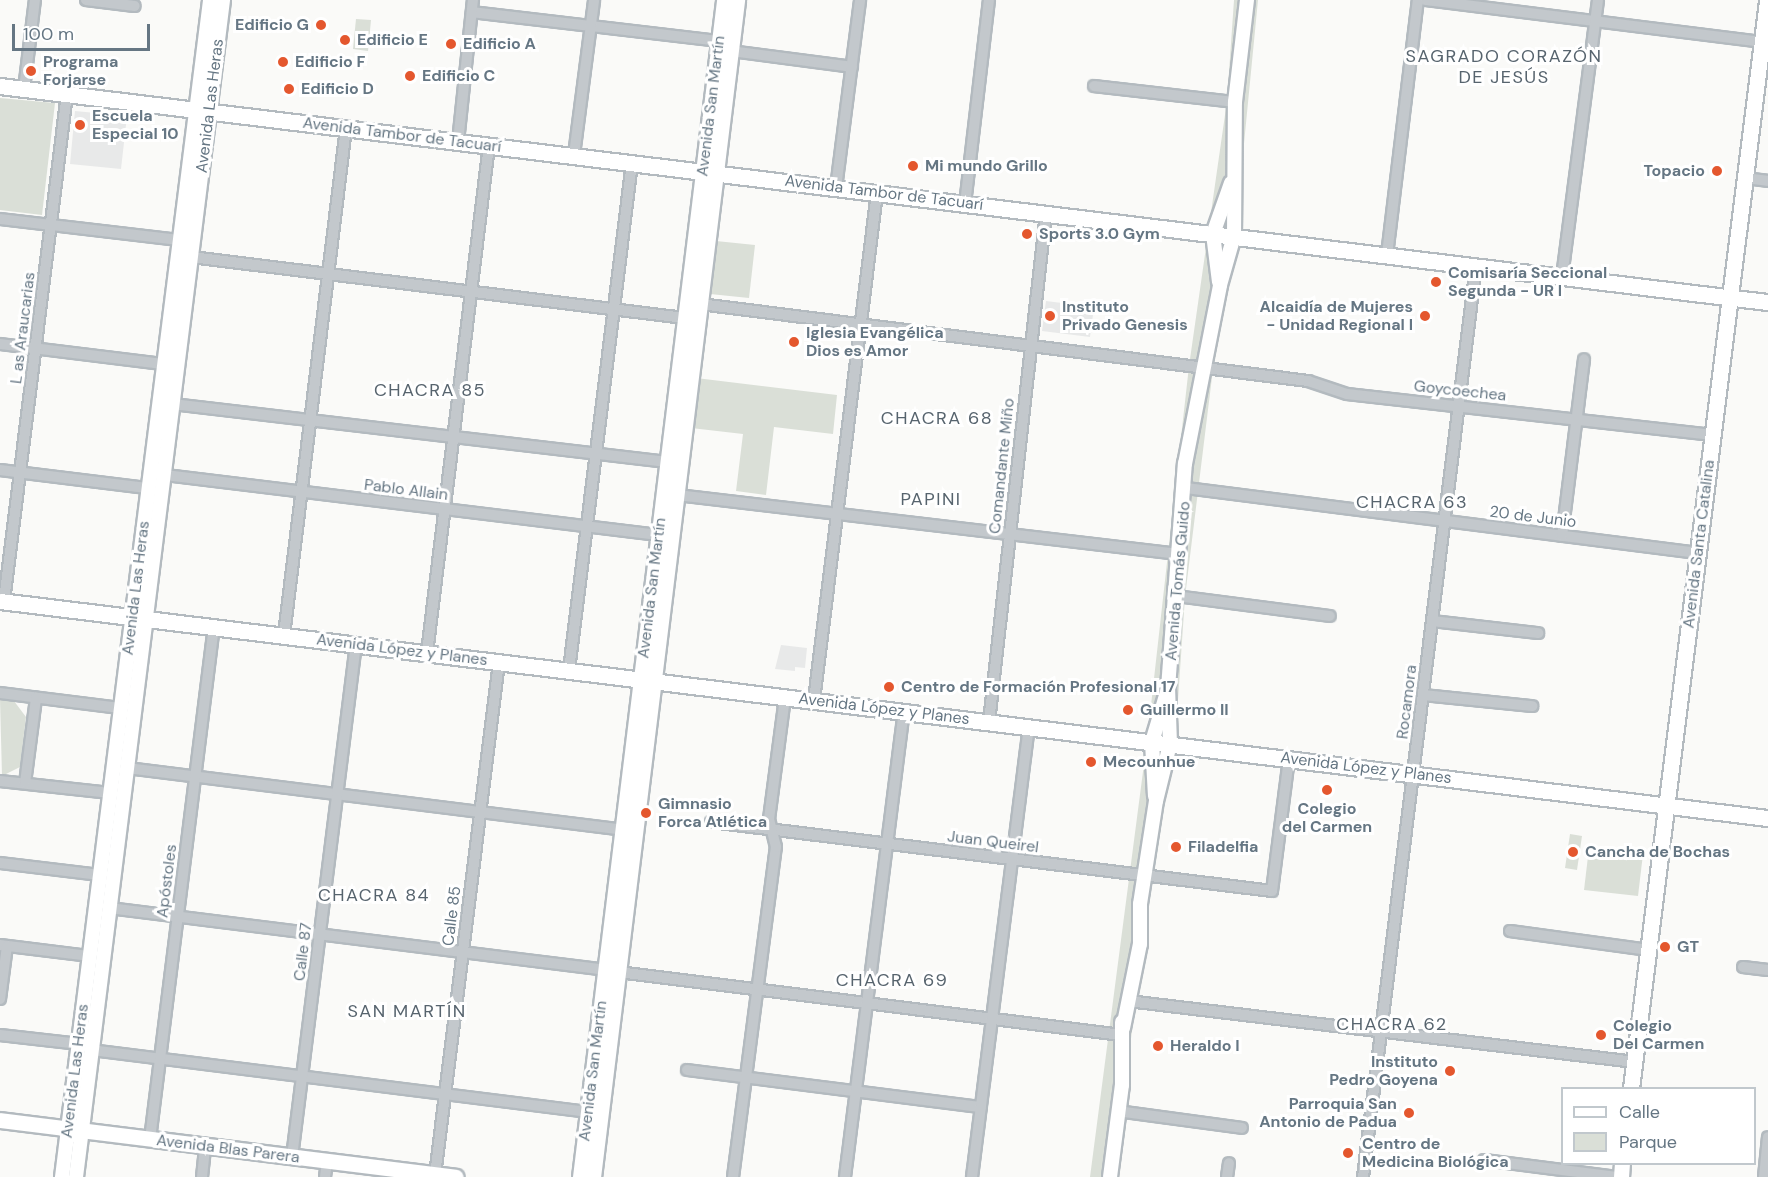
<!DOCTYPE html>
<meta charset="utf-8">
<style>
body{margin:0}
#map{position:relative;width:1768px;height:1177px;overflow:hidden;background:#fafaf8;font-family:"DM Sans",sans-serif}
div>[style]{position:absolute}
.built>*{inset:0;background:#e8e9e9}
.green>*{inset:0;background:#dadfd7}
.roads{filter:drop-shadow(2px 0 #b3babf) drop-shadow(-2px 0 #b3babf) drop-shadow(0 2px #b3babf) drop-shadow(0 -2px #b3babf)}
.minor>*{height:10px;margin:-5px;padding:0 5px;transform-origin:5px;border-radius:5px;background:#c3c8cc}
.secondary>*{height:14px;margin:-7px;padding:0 7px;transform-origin:7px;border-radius:7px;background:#fff}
.primary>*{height:15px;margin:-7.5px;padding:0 7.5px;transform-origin:7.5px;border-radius:7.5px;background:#fff}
.dots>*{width:16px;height:16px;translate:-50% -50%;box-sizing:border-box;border:3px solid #fff;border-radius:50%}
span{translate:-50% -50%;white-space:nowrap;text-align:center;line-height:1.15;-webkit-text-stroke:6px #fff;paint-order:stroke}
.poi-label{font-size:16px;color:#657683;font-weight:700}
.right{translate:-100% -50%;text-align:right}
.left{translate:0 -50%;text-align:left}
.street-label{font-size:16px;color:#657683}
.neighbourhood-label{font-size:18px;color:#57646e;letter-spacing:1.5px}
.legend{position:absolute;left:1561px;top:1087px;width:195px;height:78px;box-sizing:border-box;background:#fff;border:2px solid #c1c8cd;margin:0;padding:8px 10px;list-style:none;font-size:18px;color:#657683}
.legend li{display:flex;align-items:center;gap:12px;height:30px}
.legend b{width:30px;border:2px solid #c1c8cd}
.scale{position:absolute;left:12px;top:24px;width:138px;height:27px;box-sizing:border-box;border:3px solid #657683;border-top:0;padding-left:8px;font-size:18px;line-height:21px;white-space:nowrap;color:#657683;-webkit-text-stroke:4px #fff;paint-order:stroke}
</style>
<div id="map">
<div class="built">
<div style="clip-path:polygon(75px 111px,127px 116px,121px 169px,70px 164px)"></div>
<div style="clip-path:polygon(1046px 301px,1094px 307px,1090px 337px,1042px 331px)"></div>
<div style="clip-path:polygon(781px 645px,807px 648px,805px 668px,795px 667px,795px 671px,775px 669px)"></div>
</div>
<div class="green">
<div style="clip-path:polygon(1234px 0,1258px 0,1235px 236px,1213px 369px,1185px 597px,1175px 744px,1151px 876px,1114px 1177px,1090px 1177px,1147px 741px,1189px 366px,1227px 101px)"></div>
<div style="clip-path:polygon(356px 19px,371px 20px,368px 51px,353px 49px)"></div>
<div style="clip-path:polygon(0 98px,55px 103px,42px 215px,0 210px)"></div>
<div style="clip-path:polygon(716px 241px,755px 245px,749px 298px,710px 294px)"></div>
<div style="clip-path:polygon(696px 378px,837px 395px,833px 434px,774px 427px,766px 495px,736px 491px,743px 434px,691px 428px)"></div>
<div style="clip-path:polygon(0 699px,14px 701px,26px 717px,20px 767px,2px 776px)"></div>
<div style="clip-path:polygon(1570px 834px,1582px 836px,1577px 870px,1565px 868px)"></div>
<div style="clip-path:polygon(1589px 848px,1643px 854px,1638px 896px,1584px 890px)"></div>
</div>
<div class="roads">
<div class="minor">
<div style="left:86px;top:0;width:49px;rotate:7deg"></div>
<div style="left:1425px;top:0;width:346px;rotate:7.1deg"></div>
<div style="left:472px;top:12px;width:249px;rotate:6.7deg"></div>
<div style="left:731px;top:51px;width:122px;rotate:7.5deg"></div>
<div style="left:1094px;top:86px;width:142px;rotate:6.5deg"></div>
<div style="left:24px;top:89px;width:90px;rotate:-83deg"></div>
<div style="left:458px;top:142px;width:143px;rotate:-84deg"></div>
<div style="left:574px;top:155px;width:156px;rotate:-82.6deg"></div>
<div style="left:1745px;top:178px;width:23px;rotate:7deg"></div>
<div style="left:836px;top:188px;width:190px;rotate:-82.7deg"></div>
<div style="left:965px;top:204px;width:205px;rotate:-83.3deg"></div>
<div style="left:0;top:219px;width:188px;rotate:6.7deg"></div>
<div style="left:1387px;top:255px;width:257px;rotate:-83.1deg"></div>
<div style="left:183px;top:256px;width:505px;rotate:7.05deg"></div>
<div style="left:1562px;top:277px;width:279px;rotate:-82.6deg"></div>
<div style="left:700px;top:304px;width:613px;rotate:7.22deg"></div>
<div style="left:1308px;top:381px;width:41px;rotate:18.4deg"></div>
<div style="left:1347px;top:394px;width:368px;rotate:6.4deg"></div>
<div style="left:0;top:344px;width:165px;rotate:7deg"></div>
<div style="left:173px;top:404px;width:497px;rotate:6.7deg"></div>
<div style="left:0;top:470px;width:156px;rotate:7deg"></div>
<div style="left:157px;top:474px;width:505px;rotate:6.94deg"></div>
<div style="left:1186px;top:488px;width:516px;rotate:7.24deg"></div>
<div style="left:677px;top:495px;width:505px;rotate:6.7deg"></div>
<div style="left:1562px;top:536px;width:178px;rotate:-82.9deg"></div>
<div style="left:1176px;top:596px;width:155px;rotate:7.4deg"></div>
<div style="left:4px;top:601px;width:511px;rotate:-82.92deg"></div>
<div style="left:1432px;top:621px;width:107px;rotate:6.5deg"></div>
<div style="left:284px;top:635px;width:511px;rotate:-83.03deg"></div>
<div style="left:427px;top:653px;width:512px;rotate:-83.04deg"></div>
<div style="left:569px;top:670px;width:511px;rotate:-82.92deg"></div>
<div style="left:0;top:693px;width:122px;rotate:7.1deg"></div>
<div style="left:1423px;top:695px;width:110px;rotate:5.8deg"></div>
<div style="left:814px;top:700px;width:511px;rotate:-82.92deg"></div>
<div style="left:989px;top:722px;width:512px;rotate:-83.61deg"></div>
<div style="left:127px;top:768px;width:500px;rotate:7.1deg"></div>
<div style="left:0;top:781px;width:111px;rotate:6.2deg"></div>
<div style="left:25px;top:783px;width:86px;rotate:-82.6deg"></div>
<div style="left:711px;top:822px;width:565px;rotate:7.01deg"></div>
<div style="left:1272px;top:891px;width:133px;rotate:-82.7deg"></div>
<div style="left:0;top:863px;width:108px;rotate:6.9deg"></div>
<div style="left:109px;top:908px;width:500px;rotate:7.1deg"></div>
<div style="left:1510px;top:931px;width:140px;rotate:7.8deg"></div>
<div style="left:0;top:945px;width:91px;rotate:7deg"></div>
<div style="left:1743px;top:967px;width:25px;rotate:7deg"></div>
<div style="left:618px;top:972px;width:508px;rotate:7.13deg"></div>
<div style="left:0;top:999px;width:53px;rotate:-82.5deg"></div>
<div style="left:1128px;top:1001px;width:511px;rotate:6.86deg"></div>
<div style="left:0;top:1035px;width:80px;rotate:6.5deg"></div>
<div style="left:91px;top:1050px;width:501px;rotate:7.11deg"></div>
<div style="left:687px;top:1070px;width:296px;rotate:7.2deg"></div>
<div style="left:1117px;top:1111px;width:126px;rotate:7.7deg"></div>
<div style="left:150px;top:1139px;width:517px;rotate:-82.89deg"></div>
<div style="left:292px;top:1157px;width:517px;rotate:-82.89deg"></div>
<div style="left:1484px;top:1160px;width:134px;rotate:7.3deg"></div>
<div style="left:435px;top:1175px;width:517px;rotate:-82.89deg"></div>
<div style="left:202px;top:1177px;width:31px;rotate:-84deg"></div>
<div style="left:325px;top:1177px;width:16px;rotate:-83deg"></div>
<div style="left:733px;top:1177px;width:333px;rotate:-82.6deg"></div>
<div style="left:776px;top:847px;width:29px;rotate:-104deg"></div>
<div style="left:769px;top:819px;width:123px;rotate:-82.5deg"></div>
<div style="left:845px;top:1177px;width:470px;rotate:-82.8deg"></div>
<div style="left:972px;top:1177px;width:454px;rotate:-82.8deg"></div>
<div style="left:1227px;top:1177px;width:14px;rotate:-82deg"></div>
<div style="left:1363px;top:1177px;width:918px;rotate:-82.93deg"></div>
<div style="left:1764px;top:1177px;width:40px;rotate:-84.3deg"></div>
</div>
<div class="secondary">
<div style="left:1219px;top:282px;width:48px;rotate:-97.1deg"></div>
<div style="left:1213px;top:234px;width:54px;rotate:-70.6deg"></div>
<div style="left:1155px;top:796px;width:54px;rotate:-93.2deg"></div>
<div style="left:1152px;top:742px;width:52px;rotate:-73.3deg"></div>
<div style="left:1123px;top:1028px;width:86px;rotate:-78.6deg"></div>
<div style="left:1140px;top:944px;width:40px;rotate:-90deg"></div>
<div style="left:1140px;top:904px;width:104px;rotate:-81.2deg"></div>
<div style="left:1156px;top:801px;width:59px;rotate:-76.2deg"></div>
<div style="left:1170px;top:744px;width:56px;rotate:-92deg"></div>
<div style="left:1168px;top:688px;width:225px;rotate:-85.7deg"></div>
<div style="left:1185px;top:464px;width:182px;rotate:-78.9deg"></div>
<div style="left:1220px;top:285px;width:51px;rotate:-74.1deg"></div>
<div style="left:1234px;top:236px;width:134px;rotate:-89.6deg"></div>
<div style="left:1235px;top:102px;width:103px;rotate:-83.3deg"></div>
<div style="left:62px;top:1177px;width:1186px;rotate:-82.83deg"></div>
<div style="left:76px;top:1177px;width:1186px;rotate:-82.88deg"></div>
<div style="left:1110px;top:1177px;width:93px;rotate:-82.6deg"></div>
<div style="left:1122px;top:1085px;width:63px;rotate:-90deg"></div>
</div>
<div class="primary">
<div style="left:0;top:86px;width:1781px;rotate:6.97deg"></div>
<div style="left:0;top:601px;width:1781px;rotate:7deg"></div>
<div style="left:1631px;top:1088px;width:1096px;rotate:-82.87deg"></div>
<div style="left:0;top:1120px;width:459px;rotate:7.1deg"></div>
<div style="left:580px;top:1177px;width:1186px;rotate:-83.02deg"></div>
<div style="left:593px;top:1177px;width:1186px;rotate:-83.02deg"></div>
<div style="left:1621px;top:1177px;width:13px;rotate:-86deg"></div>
</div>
</div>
<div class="dots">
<div style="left:321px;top:25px;background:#e4572e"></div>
<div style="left:345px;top:40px;background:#e4572e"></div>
<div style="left:451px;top:44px;background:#e4572e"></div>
<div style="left:283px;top:62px;background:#e4572e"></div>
<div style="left:31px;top:71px;background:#e4572e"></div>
<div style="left:410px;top:76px;background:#e4572e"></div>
<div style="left:289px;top:89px;background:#e4572e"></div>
<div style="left:80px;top:125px;background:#e4572e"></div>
<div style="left:913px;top:166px;background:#e4572e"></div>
<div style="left:1717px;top:171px;background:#e4572e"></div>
<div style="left:1027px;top:234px;background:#e4572e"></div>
<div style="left:1436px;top:282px;background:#e4572e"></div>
<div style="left:1050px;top:316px;background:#e4572e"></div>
<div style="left:1425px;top:316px;background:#e4572e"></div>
<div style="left:794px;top:342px;background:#e4572e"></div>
<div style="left:889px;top:687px;background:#e4572e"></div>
<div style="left:1128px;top:710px;background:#e4572e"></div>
<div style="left:1091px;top:762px;background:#e4572e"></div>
<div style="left:1327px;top:790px;background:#e4572e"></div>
<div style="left:646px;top:813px;background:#e4572e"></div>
<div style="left:1176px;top:847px;background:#e4572e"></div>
<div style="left:1573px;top:852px;background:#e4572e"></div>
<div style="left:1665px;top:947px;background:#e4572e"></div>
<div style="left:1601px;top:1035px;background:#e4572e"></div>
<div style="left:1158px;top:1046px;background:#e4572e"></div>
<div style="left:1450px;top:1071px;background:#e4572e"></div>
<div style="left:1409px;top:1113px;background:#e4572e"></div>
<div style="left:1348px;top:1153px;background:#e4572e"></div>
</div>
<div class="poi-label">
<span class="right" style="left:309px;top:25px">Edificio G</span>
<span class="left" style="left:357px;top:40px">Edificio E</span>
<span class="left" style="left:463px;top:44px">Edificio A</span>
<span class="left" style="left:43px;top:71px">Programa<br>Forjarse</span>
<span class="left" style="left:295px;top:62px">Edificio F</span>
<span class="left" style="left:422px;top:76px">Edificio C</span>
<span class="left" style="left:301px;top:89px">Edificio D</span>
<span class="left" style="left:92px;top:125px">Escuela<br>Especial 10</span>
<span class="left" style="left:925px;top:166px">Mi mundo Grillo</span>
<span class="right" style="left:1705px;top:171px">Topacio</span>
<span class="left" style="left:1039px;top:234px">Sports 3.0 Gym</span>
<span class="left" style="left:1448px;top:282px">Comisaría Seccional<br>Segunda - UR I</span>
<span class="left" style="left:1062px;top:316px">Instituto<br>Privado Genesis</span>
<span class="right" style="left:1413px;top:316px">Alcaidía de Mujeres<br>- Unidad Regional I</span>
<span class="left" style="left:806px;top:342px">Iglesia Evangélica<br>Dios es Amor</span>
<span class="left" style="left:901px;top:687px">Centro de Formación Profesional 17</span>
<span class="left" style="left:1140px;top:710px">Guillermo II</span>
<span class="left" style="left:1103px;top:762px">Mecounhue</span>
<span class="left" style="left:658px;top:813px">Gimnasio<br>Forca Atlética</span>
<span style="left:1327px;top:818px">Colegio<br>del Carmen</span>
<span class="left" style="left:1188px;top:847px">Filadelfia</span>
<span class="left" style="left:1585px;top:852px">Cancha de Bochas</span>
<span class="left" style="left:1677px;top:947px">GT</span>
<span class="left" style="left:1613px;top:1035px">Colegio<br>Del Carmen</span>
<span class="left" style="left:1170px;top:1046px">Heraldo I</span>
<span class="right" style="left:1438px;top:1071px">Instituto<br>Pedro Goyena</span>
<span class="right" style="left:1397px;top:1113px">Parroquia San<br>Antonio de Padua</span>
<span class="left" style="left:1362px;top:1153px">Centro de<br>Medicina Biológica</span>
</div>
<div class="street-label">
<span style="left:210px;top:106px;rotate:-83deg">Avenida Las Heras</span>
<span style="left:711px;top:106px;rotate:-83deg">Avenida San Martín</span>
<span style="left:402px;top:135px;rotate:7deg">Avenida Tambor de Tacuarí</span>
<span style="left:884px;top:193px;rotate:7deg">Avenida Tambor de Tacuarí</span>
<span style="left:23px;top:328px;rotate:-83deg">L as Araucarias</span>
<span style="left:1460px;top:391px;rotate:6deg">Goycoechea</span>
<span style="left:1002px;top:466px;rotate:-84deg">Comandante Miño</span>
<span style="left:406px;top:490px;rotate:7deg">Pablo Allain</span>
<span style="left:1533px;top:517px;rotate:7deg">20 de Junio</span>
<span style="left:1699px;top:544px;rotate:-83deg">Avenida Santa Catalina</span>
<span style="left:1178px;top:581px;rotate:-85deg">Avenida Tomás Guido</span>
<span style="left:136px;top:588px;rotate:-83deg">Avenida Las Heras</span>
<span style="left:652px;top:588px;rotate:-83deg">Avenida San Martín</span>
<span style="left:402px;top:650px;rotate:7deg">Avenida López y Planes</span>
<span style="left:1407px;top:702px;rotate:-83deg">Rocamora</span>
<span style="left:884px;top:709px;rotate:7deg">Avenida López y Planes</span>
<span style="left:1366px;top:768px;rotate:7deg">Avenida López y Planes</span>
<span style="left:993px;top:842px;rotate:7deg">Juan Queirel</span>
<span style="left:167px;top:881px;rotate:-83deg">Apóstoles</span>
<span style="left:452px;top:916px;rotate:-83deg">Calle 85</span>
<span style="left:303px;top:952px;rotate:-83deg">Calle 87</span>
<span style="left:75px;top:1071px;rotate:-83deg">Avenida Las Heras</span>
<span style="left:593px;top:1071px;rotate:-83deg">Avenida San Martín</span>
<span style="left:228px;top:1149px;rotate:7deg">Avenida Blas Parera</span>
</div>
<div class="neighbourhood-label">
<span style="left:1504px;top:67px">SAGRADO CORAZÓN<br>DE JESÚS</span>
<span style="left:430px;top:390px">CHACRA 85</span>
<span style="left:937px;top:418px">CHACRA 68</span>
<span style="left:931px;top:499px">PAPINI</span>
<span style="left:1412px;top:502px">CHACRA 63</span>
<span style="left:374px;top:895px">CHACRA 84</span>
<span style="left:892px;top:980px">CHACRA 69</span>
<span style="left:407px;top:1011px">SAN MARTÍN</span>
<span style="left:1392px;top:1024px">CHACRA 62</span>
</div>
<ul class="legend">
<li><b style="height:8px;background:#fff"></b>Calle</li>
<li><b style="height:16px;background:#dadfd7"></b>Parque</li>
</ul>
<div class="scale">100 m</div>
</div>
